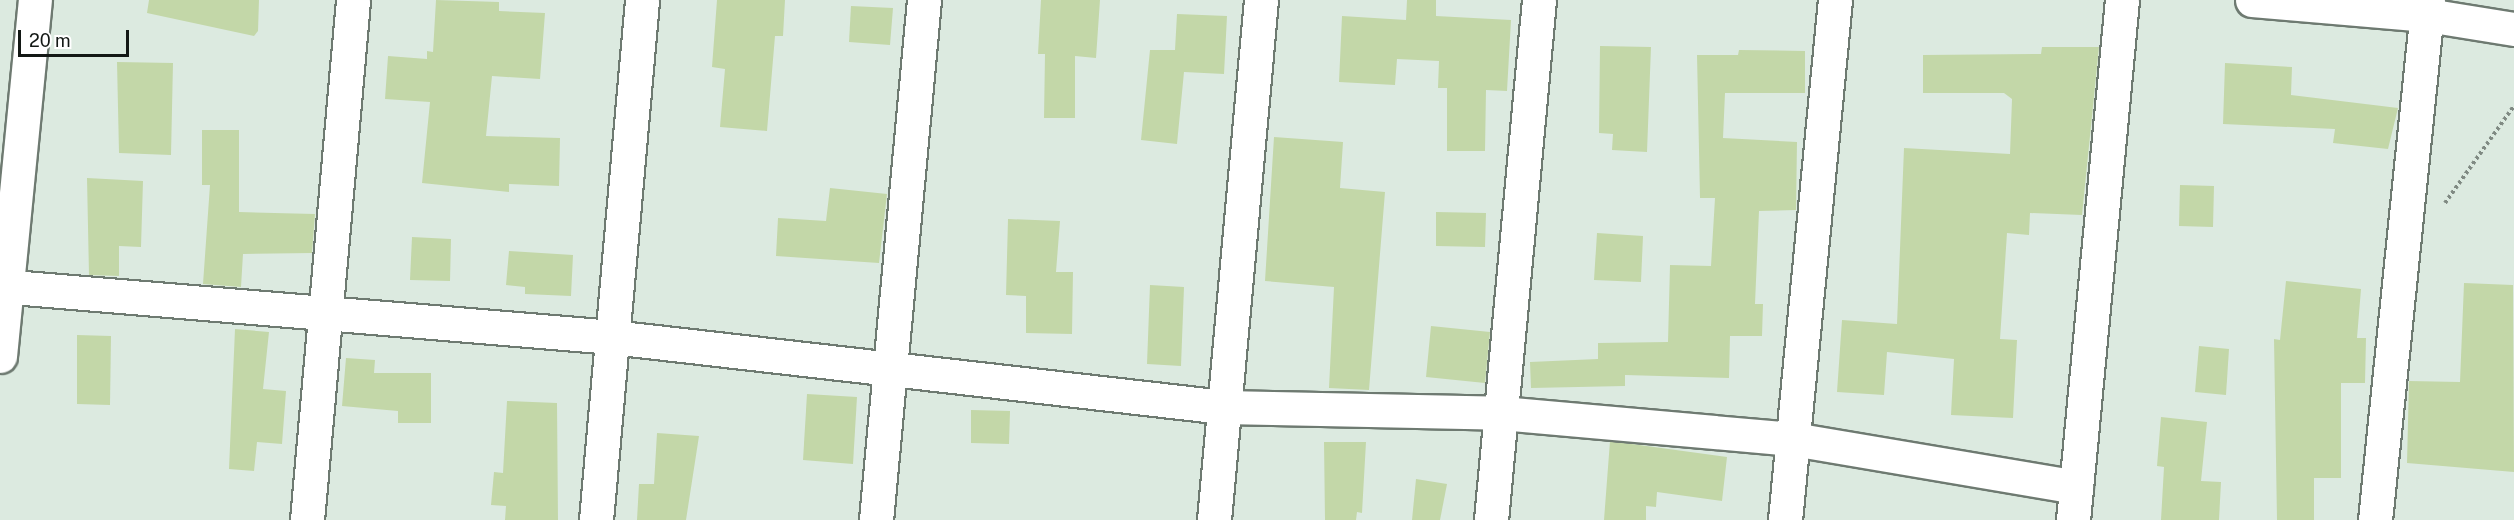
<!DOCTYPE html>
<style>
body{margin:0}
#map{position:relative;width:2514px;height:520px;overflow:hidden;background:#dceae0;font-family:"Public Sans",sans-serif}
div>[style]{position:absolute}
.building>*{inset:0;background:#c3d7a8}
.path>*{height:4px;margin-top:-2px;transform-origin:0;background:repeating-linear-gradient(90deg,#808a83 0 3px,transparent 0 6px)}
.roads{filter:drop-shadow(2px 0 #6e7a71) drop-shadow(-2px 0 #6e7a71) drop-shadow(0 2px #6e7a71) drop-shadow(0 -2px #6e7a71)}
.minor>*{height:33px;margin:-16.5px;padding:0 16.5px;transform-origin:16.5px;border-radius:16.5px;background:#fff}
span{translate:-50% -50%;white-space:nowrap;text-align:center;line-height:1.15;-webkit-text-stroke:5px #fff;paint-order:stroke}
.scale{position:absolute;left:18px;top:30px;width:111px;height:27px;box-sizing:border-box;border:3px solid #131815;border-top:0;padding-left:8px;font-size:18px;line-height:21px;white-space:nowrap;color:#131815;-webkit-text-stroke:4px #fff;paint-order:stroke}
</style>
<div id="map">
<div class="building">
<div style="clip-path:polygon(149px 0,259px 0,258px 31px,254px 36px,147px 13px)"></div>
<div style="clip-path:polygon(436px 0,499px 2px,499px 11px,545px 13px,540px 79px,492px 76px,486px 136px,560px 138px,559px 186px,509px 184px,509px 192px,422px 183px,430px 102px,385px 99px,388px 56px,427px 59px,427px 51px,433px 52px)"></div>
<div style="clip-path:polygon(717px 0,785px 0,783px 36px,775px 36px,767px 131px,720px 127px,725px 69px,712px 67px)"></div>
<div style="clip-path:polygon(1041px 0,1100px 0,1096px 58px,1075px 56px,1075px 118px,1044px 118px,1045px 54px,1038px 54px)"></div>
<div style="clip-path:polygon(1407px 0,1436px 0,1436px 16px,1511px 20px,1507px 91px,1486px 90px,1485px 151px,1447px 151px,1447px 88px,1438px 88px,1439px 61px,1397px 59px,1395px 85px,1339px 82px,1342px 16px,1406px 20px)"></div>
<div style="clip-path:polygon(851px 6px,893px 8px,890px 45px,849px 42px)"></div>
<div style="clip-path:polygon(1177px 14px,1227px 16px,1224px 74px,1184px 72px,1177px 144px,1141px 140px,1150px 50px,1175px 50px)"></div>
<div style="clip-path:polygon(1600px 46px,1651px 47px,1647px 152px,1612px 150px,1613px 134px,1599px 133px)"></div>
<div style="clip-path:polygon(2042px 47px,2099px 47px,2082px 215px,2030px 213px,2029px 235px,2007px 233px,2000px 339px,2017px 340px,2013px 418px,1951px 415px,1954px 359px,1887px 352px,1884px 395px,1837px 392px,1842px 320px,1897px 324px,1904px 148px,2010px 154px,2012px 99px,2004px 93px,1923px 93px,1923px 55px,2041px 54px)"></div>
<div style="clip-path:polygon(1739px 50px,1805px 51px,1805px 93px,1725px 93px,1723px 138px,1797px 142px,1796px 210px,1759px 211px,1755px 304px,1763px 304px,1762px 336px,1730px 336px,1729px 378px,1625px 375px,1625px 386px,1531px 388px,1530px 362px,1598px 359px,1598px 343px,1668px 342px,1670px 265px,1711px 266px,1715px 198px,1700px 198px,1697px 55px,1738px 55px)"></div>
<div style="clip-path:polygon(117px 62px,173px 63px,171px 155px,119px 153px)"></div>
<div style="clip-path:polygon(2225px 63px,2292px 67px,2291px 95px,2398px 108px,2388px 149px,2333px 143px,2335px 129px,2223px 124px)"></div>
<div style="clip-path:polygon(202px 130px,239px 130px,239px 212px,315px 214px,312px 253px,243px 254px,241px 287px,203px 284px,210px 185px,202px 185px)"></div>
<div style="clip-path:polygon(1274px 137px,1343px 142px,1340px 188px,1385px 192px,1369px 390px,1329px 388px,1334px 287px,1265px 281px)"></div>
<div style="clip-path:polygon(87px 178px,143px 181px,141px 247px,119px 246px,119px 276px,89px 275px)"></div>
<div style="clip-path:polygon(2180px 185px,2214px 186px,2213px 227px,2179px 226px)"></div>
<div style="clip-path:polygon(830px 188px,887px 194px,879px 263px,776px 256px,778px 218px,826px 221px)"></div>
<div style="clip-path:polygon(1436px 212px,1486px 213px,1485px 247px,1436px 246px)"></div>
<div style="clip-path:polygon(1008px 219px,1060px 221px,1056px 272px,1073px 272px,1072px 334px,1026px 333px,1026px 296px,1006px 295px)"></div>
<div style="clip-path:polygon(1597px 233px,1643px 236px,1641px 282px,1594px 280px)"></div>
<div style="clip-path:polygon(412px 237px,451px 239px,450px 281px,410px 280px)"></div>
<div style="clip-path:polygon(509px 251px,573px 255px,571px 296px,525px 294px,525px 287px,506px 285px)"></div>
<div style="clip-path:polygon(2286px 281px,2361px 289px,2357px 338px,2366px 338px,2365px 383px,2341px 383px,2341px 478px,2314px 478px,2314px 520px,2277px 520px,2274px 339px,2280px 340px)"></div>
<div style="clip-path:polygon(2464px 283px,2513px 285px,2514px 472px,2407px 463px,2409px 381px,2460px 382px)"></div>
<div style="clip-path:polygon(1150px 285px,1184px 287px,1181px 366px,1147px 364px)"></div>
<div style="clip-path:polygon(1431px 326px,1490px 332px,1485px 383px,1426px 377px)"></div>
<div style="clip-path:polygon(235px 329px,269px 332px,263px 389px,286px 391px,282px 444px,257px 442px,254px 471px,229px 469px)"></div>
<div style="clip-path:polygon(77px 335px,111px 336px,110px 405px,77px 404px)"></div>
<div style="clip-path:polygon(2199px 346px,2229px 349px,2226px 395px,2195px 392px)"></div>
<div style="clip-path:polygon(346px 358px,375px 360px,374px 373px,431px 373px,431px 423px,398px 423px,398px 411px,342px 406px)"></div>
<div style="clip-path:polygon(807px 394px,857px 397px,853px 464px,803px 460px)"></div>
<div style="clip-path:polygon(507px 401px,557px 403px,558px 520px,505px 520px,506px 506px,491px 505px,494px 472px,503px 473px)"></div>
<div style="clip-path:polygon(971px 410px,1010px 411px,1009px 444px,971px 443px)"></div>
<div style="clip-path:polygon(2161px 417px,2207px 422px,2201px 481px,2221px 482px,2219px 520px,2161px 520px,2164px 467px,2157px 466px)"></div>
<div style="clip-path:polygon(657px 433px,699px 436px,686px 520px,637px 520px,639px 484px,654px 484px)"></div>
<div style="clip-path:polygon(1610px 441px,1727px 457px,1722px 501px,1657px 492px,1656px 507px,1646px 506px,1646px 520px,1604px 520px)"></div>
<div style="clip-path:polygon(1324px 442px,1366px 442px,1362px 513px,1357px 512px,1356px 520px,1325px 520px)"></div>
<div style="clip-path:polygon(1416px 479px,1447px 484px,1440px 520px,1412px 520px)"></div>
</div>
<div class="path">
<div style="left:2445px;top:203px;width:119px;rotate:-54.6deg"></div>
</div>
<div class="roads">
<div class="minor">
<div style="left:2252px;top:0;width:176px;rotate:4.9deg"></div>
<div style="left:2427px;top:15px;width:88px;rotate:9.1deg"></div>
<div style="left:0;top:286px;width:614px;rotate:4.76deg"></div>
<div style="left:612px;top:337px;width:616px;rotate:6.53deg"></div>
<div style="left:1224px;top:407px;width:277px;rotate:1.2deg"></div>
<div style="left:1501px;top:413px;width:293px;rotate:5.1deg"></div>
<div style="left:1793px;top:439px;width:287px;rotate:9.6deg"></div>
<div style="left:0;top:356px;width:358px;rotate:-84.4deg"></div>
<div style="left:307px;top:520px;width:522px;rotate:-84.94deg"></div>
<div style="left:596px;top:520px;width:522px;rotate:-84.94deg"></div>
<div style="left:876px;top:520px;width:522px;rotate:-84.73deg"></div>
<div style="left:1214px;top:520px;width:522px;rotate:-84.84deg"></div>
<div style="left:1491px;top:520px;width:522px;rotate:-84.73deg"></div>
<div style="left:1785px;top:520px;width:522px;rotate:-84.51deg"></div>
<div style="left:2073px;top:520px;width:522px;rotate:-84.62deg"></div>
<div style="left:2375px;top:520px;width:523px;rotate:-84.18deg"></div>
</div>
</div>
<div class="scale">20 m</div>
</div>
